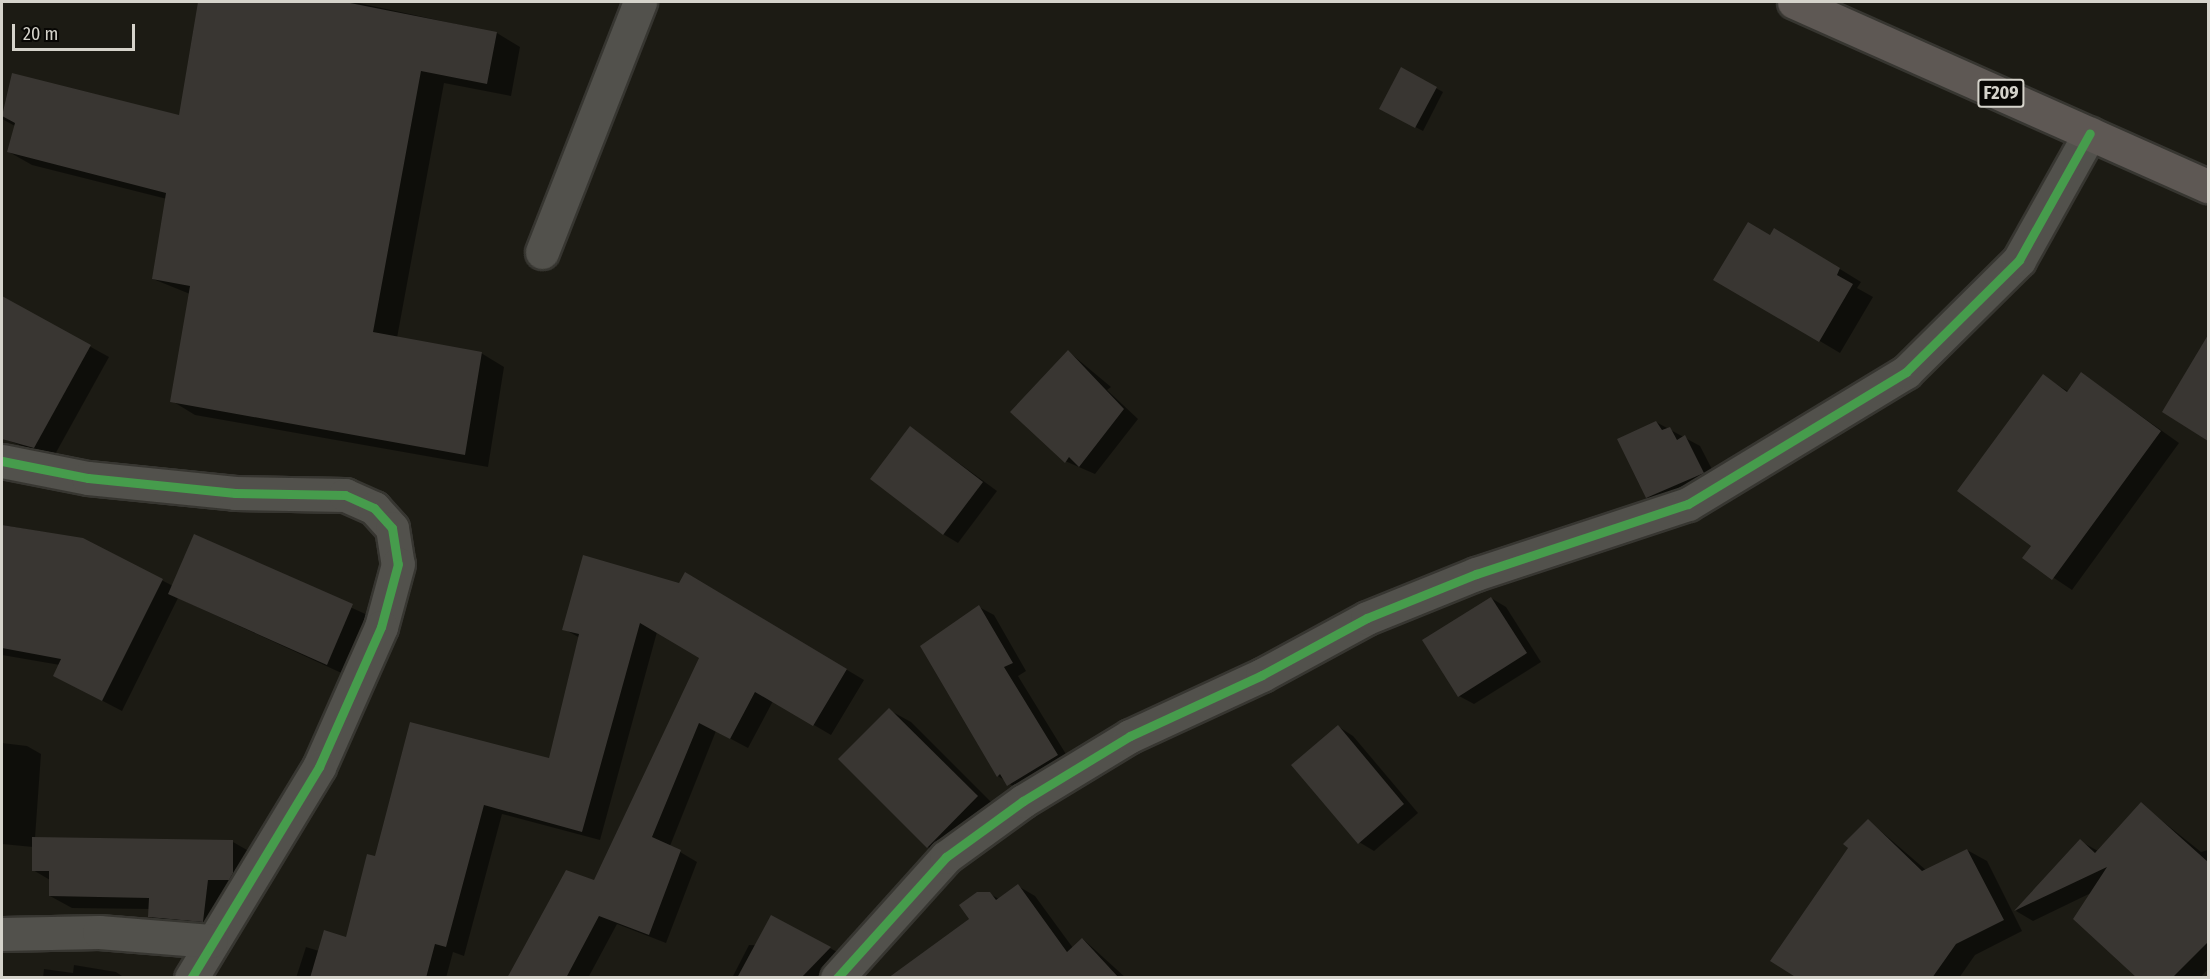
<!DOCTYPE html>
<style>
body{margin:0}
#map{position:relative;width:2210px;height:979px;overflow:hidden;background:#1c1b14;font-family:"Fira Sans Condensed",sans-serif}
div>[style]{position:absolute}
.shadow>*{inset:0;background:#0007}
.building>*{inset:0;background:#393632}
.roads{filter:drop-shadow(2px 0 #373631) drop-shadow(-2px 0 #373631) drop-shadow(0 2px #373631) drop-shadow(0 -2px #373631)}
.minor>*{height:33px;margin:-16.5px;padding:0 16.5px;transform-origin:16.5px;border-radius:16.5px;background:#52514c}
.major>*{height:33px;margin:-16.5px;padding:0 16.5px;transform-origin:16.5px;border-radius:16.5px;background:#5e5854}
.cycleway>*{height:9px;margin:-4.5px;padding:0 4.5px;transform-origin:4.5px;border-radius:4.5px;background:#469c4c}
span{translate:-50% -50%;white-space:nowrap;text-align:center;line-height:1.15;-webkit-text-stroke:5px #080704;paint-order:stroke}
.shield-label span{padding:2px 4px;background:#080704;border:2px solid;border-radius:4px;-webkit-text-stroke-width:0}
.shield-label{font-size:18px;color:#d5d3cb;font-weight:700}
.frame{position:absolute;inset:0;border:3px solid #d5d3cb;pointer-events:none}
.scale{position:absolute;left:12px;top:24px;width:123px;height:27px;box-sizing:border-box;border:3px solid #d5d3cb;border-top:0;padding-left:8px;font-size:18px;line-height:21px;white-space:nowrap;color:#d5d3cb;-webkit-text-stroke:4px #080704;paint-order:stroke}
</style>
<div id="map">
<div class="shadow">
<div style="clip-path:polygon(201px 2px,354px 2px,497px 33px,520px 47px,511px 96px,444px 83px,397px 338px,481px 353px,504px 367px,488px 467px,195px 415px,172px 401px,190px 294px,153px 279px,167px 199px,32px 165px,9px 152px,15px 126px,2px 119px,13px 75px,180px 117px)"></div>
<div style="clip-path:polygon(1401px 69px,1443px 92px,1423px 131px,1381px 109px)"></div>
<div style="clip-path:polygon(1771px 237px,1796px 242px,1861px 282px,1857px 288px,1873px 297px,1840px 353px,1715px 279px)"></div>
<div style="clip-path:polygon(2px 298px,109px 357px,53px 458px,2px 438px)"></div>
<div style="clip-path:polygon(1069px 352px,1111px 387px,1107px 390px,1138px 419px,1095px 474px,1065px 461px)"></div>
<div style="clip-path:polygon(2191px 367px,2208px 377px,2208px 439px,2164px 411px)"></div>
<div style="clip-path:polygon(2082px 374px,2179px 443px,2072px 590px,2024px 558px,2033px 545px,2043px 376px,2069px 392px)"></div>
<div style="clip-path:polygon(1656px 422px,1700px 446px,1718px 481px,1662px 506px,1647px 497px)"></div>
<div style="clip-path:polygon(911px 428px,997px 491px,958px 543px,943px 534px)"></div>
<div style="clip-path:polygon(2px 525px,82px 539px,173px 586px,195px 536px,374px 618px,348px 676px,178px 598px,122px 711px,74px 686px,60px 665px,2px 655px)"></div>
<div style="clip-path:polygon(686px 574px,864px 680px,831px 735px,773px 701px,748px 748px,716px 731px,670px 846px,697px 862px,666px 943px,617px 924px,588px 978px,509px 978px,594px 882px,701px 658px,657px 632px,600px 840px,502px 814px,464px 956px,453px 952px,446px 978px,296px 978px,306px 947px,319px 951px,347px 938px,376px 857px,551px 760px,580px 638px,564px 629px,680px 585px)"></div>
<div style="clip-path:polygon(1491px 598px,1506px 607px,1541px 662px,1474px 704px,1459px 696px)"></div>
<div style="clip-path:polygon(979px 607px,994px 615px,1026px 671px,1018px 676px,1072px 764px,1023px 793px,998px 776px)"></div>
<div style="clip-path:polygon(889px 710px,911px 722px,998px 809px,950px 859px,928px 847px,840px 759px)"></div>
<div style="clip-path:polygon(1339px 727px,1353px 736px,1418px 813px,1374px 851px,1359px 842px)"></div>
<div style="clip-path:polygon(2px 743px,27px 746px,41px 754px,35px 838px,233px 842px,254px 854px,224px 933px,171px 929px,150px 916px,150px 909px,72px 908px,50px 896px,50px 880px,33px 870px,33px 847px,2px 844px)"></div>
<div style="clip-path:polygon(2141px 804px,2201px 852px,2208px 850px,2208px 969px,2200px 978px,2139px 978px,2093px 892px,2033px 921px,2016px 911px,2080px 841px,2098px 851px)"></div>
<div style="clip-path:polygon(1869px 821px,1927px 871px,1967px 850px,1987px 861px,2022px 931px,1975px 955px,1959px 978px,1800px 978px)"></div>
<div style="clip-path:polygon(1018px 886px,1035px 896px,1073px 948px,1083px 939px,1126px 978px,975px 978px,971px 920px,990px 894px,999px 899px)"></div>
<div style="clip-path:polygon(749px 945px,830px 948px,844px 956px,823px 978px,732px 978px)"></div>
<div style="clip-path:polygon(74px 965px,116px 972px,125px 978px,43px 978px,44px 969px,73px 973px)"></div>
</div>
<div class="building">
<div style="clip-path:polygon(198px 2px,345px 2px,497px 32px,487px 84px,421px 71px,373px 332px,482px 352px,465px 455px,170px 402px,190px 286px,152px 279px,166px 193px,7px 152px,15px 123px,2px 116px,12px 73px,179px 115px)"></div>
<div style="clip-path:polygon(1401px 67px,1437px 87px,1415px 128px,1379px 109px)"></div>
<div style="clip-path:polygon(1748px 222px,1770px 235px,1774px 228px,1840px 268px,1837px 275px,1853px 284px,1819px 342px,1713px 280px)"></div>
<div style="clip-path:polygon(2px 296px,91px 345px,34px 448px,2px 439px)"></div>
<div style="clip-path:polygon(2208px 335px,2208px 441px,2162px 412px)"></div>
<div style="clip-path:polygon(1068px 350px,1124px 409px,1079px 467px,1069px 457px,1065px 463px,1010px 412px)"></div>
<div style="clip-path:polygon(2081px 372px,2161px 431px,2052px 580px,2022px 558px,2031px 546px,1957px 491px,2043px 374px,2067px 392px)"></div>
<div style="clip-path:polygon(1656px 421px,1662px 430px,1670px 427px,1677px 440px,1685px 435px,1704px 473px,1646px 498px,1617px 439px)"></div>
<div style="clip-path:polygon(910px 426px,983px 482px,943px 535px,870px 479px)"></div>
<div style="clip-path:polygon(2px 525px,83px 538px,163px 579px,102px 701px,53px 676px,61px 659px,2px 648px)"></div>
<div style="clip-path:polygon(194px 534px,353px 604px,327px 665px,168px 594px)"></div>
<div style="clip-path:polygon(583px 555px,679px 583px,685px 572px,847px 669px,813px 726px,755px 692px,730px 739px,699px 723px,652px 837px,681px 850px,649px 935px,599px 916px,566px 978px,507px 978px,566px 870px,594px 880px,699px 658px,640px 623px,582px 832px,484px 805px,446px 947px,435px 944px,426px 978px,310px 978px,324px 930px,346px 937px,367px 854px,375px 856px,410px 722px,549px 758px,579px 634px,562px 630px)"></div>
<div style="clip-path:polygon(1491px 597px,1527px 653px,1458px 697px,1422px 640px)"></div>
<div style="clip-path:polygon(979px 605px,1013px 663px,1004px 667px,1058px 755px,1007px 786px,1000px 774px,997px 777px,920px 646px)"></div>
<div style="clip-path:polygon(889px 708px,978px 796px,927px 848px,838px 759px)"></div>
<div style="clip-path:polygon(1338px 725px,1404px 804px,1358px 844px,1291px 765px)"></div>
<div style="clip-path:polygon(2141px 802px,2208px 862px,2208px 942px,2172px 978px,2137px 978px,2073px 919px,2107px 867px,2014px 911px,2080px 839px,2095px 853px)"></div>
<div style="clip-path:polygon(1868px 819px,1922px 871px,1967px 849px,2004px 920px,1956px 944px,1932px 978px,1797px 978px,1770px 961px,1848px 848px,1843px 844px)"></div>
<div style="clip-path:polygon(32px 837px,233px 840px,233px 873px,229px 880px,208px 880px,203px 922px,148px 917px,149px 898px,49px 896px,49px 871px,32px 871px)"></div>
<div style="clip-path:polygon(1018px 884px,1067px 952px,1082px 938px,1119px 978px,888px 978px,969px 919px,959px 905px,977px 892px,990px 892px,996px 900px)"></div>
<div style="clip-path:polygon(771px 915px,831px 947px,801px 978px,737px 978px)"></div>
</div>
<div class="roads">
<div class="minor">
<div style="left:542px;top:252px;width:269px;rotate:-68.6deg"></div>
<div style="left:2px;top:461px;width:88px;rotate:11.2deg"></div>
<div style="left:88px;top:478px;width:148px;rotate:5.8deg"></div>
<div style="left:235px;top:493px;width:110px;rotate:1deg"></div>
<div style="left:345px;top:495px;width:32px;rotate:24deg"></div>
<div style="left:374px;top:508px;width:27px;rotate:48deg"></div>
<div style="left:392px;top:528px;width:36px;rotate:81deg"></div>
<div style="left:398px;top:564px;width:65px;rotate:105.1deg"></div>
<div style="left:381px;top:627px;width:153px;rotate:113.9deg"></div>
<div style="left:319px;top:767px;width:247px;rotate:121.2deg"></div>
<div style="left:2px;top:934px;width:97px;rotate:-1.2deg"></div>
<div style="left:99px;top:932px;width:112px;rotate:4.6deg"></div>
<div style="left:837px;top:978px;width:163px;rotate:-48deg"></div>
<div style="left:946px;top:857px;width:95px;rotate:-36deg"></div>
<div style="left:1023px;top:801px;width:125px;rotate:-31.3deg"></div>
<div style="left:1130px;top:736px;width:145px;rotate:-24.8deg"></div>
<div style="left:1262px;top:675px;width:119px;rotate:-28.5deg"></div>
<div style="left:1367px;top:618px;width:118px;rotate:-22deg"></div>
<div style="left:1476px;top:574px;width:223px;rotate:-18.3deg"></div>
<div style="left:1688px;top:504px;width:255px;rotate:-31.2deg"></div>
<div style="left:1906px;top:372px;width:159px;rotate:-44.7deg"></div>
<div style="left:2019px;top:260px;width:145px;rotate:-60.8deg"></div>
</div>
<div class="major">
<div style="left:1794px;top:2px;width:453px;rotate:24deg"></div>
</div>
</div>
<div class="cycleway">
<div style="left:2px;top:461px;width:88px;rotate:11.2deg"></div>
<div style="left:88px;top:478px;width:148px;rotate:5.8deg"></div>
<div style="left:235px;top:493px;width:110px;rotate:1deg"></div>
<div style="left:345px;top:495px;width:32px;rotate:24deg"></div>
<div style="left:374px;top:508px;width:27px;rotate:48deg"></div>
<div style="left:392px;top:528px;width:36px;rotate:81deg"></div>
<div style="left:398px;top:564px;width:65px;rotate:105.1deg"></div>
<div style="left:381px;top:627px;width:153px;rotate:113.9deg"></div>
<div style="left:319px;top:767px;width:247px;rotate:121.2deg"></div>
<div style="left:837px;top:978px;width:163px;rotate:-48deg"></div>
<div style="left:946px;top:857px;width:95px;rotate:-36deg"></div>
<div style="left:1023px;top:801px;width:125px;rotate:-31.3deg"></div>
<div style="left:1130px;top:736px;width:145px;rotate:-24.8deg"></div>
<div style="left:1262px;top:675px;width:119px;rotate:-28.5deg"></div>
<div style="left:1367px;top:618px;width:118px;rotate:-22deg"></div>
<div style="left:1476px;top:574px;width:223px;rotate:-18.3deg"></div>
<div style="left:1688px;top:504px;width:255px;rotate:-31.2deg"></div>
<div style="left:1906px;top:372px;width:159px;rotate:-44.7deg"></div>
<div style="left:2019px;top:260px;width:145px;rotate:-60.8deg"></div>
</div>
<div class="shield-label">
<span style="left:2001px;top:93px">F209</span>
</div>
<div class="frame"></div>
<div class="scale">20 m</div>
</div>
